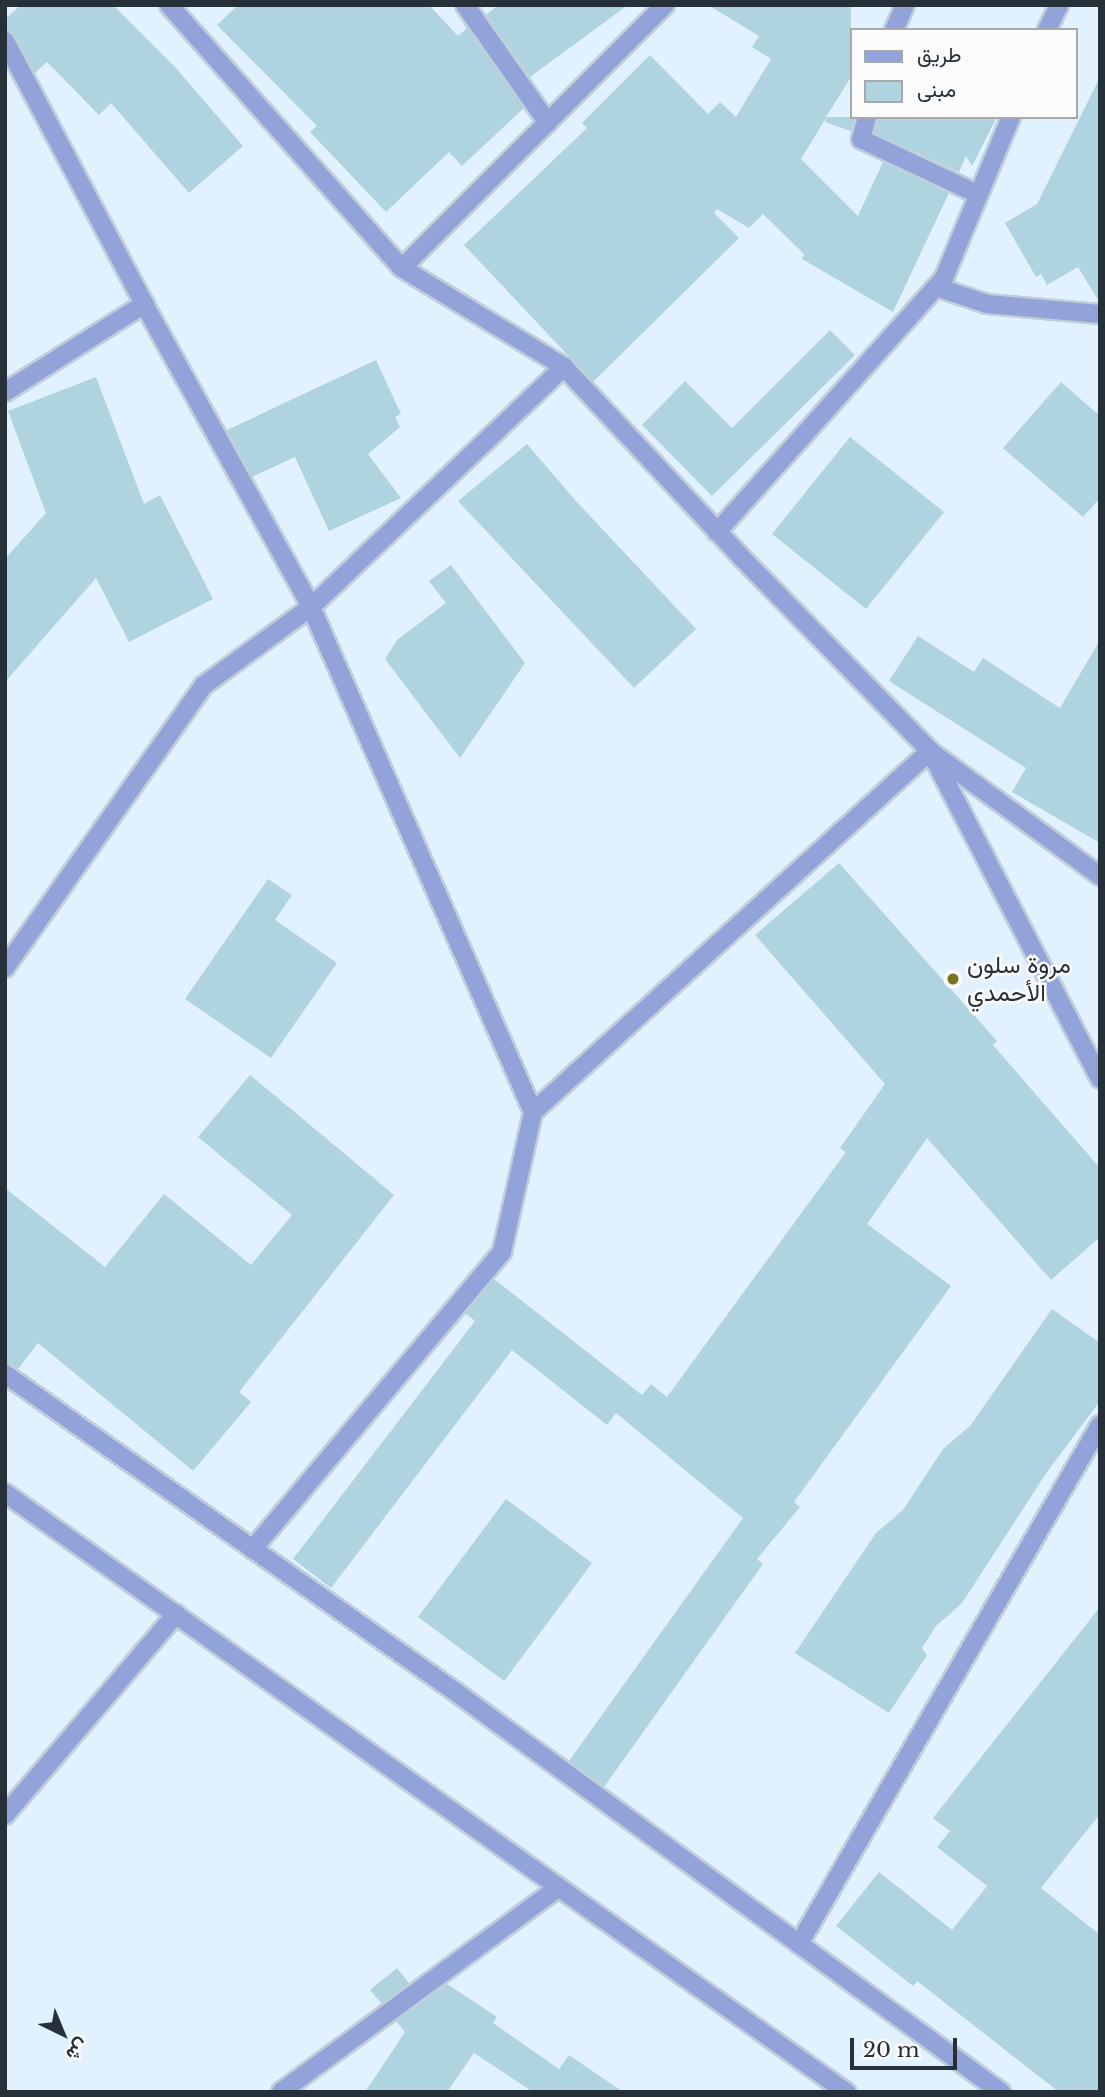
<!DOCTYPE html>
<meta charset="utf-8">
<style>
body{margin:0}
#map{position:relative;width:1105px;height:2097px;overflow:hidden;background:#e1f1fe;font-family:"Libre Baskerville",Vazirmatn,serif}
div>[style]{position:absolute}
.building>*{inset:0;background:#afd4df}
.roads{filter:drop-shadow(2px 0 #bfcedb) drop-shadow(-2px 0 #bfcedb) drop-shadow(0 2px #bfcedb) drop-shadow(0 -2px #bfcedb)}
.minor>*{height:18px;margin:-9px;padding:0 9px;transform-origin:9px;border-radius:9px;background:#91a3d8}
.tertiary>*{height:18px;margin:-9px;padding:0 9px;transform-origin:9px;border-radius:9px;background:#91a3d8}
.dots>*{width:19px;height:19px;translate:-50% -50%;box-sizing:border-box;border:4px solid #fbfbfb;border-radius:50%}
span{translate:-50% -50%;white-space:nowrap;text-align:center;line-height:1.15;-webkit-text-stroke:5px #fbfbfb;paint-order:stroke}
.poi-label{font-size:24px;color:#263039}
.left{translate:0 -50%;text-align:left}
.frame{position:absolute;inset:0;border:7px solid #263039;pointer-events:none}
.legend{position:absolute;left:850px;top:28px;width:228px;height:91px;box-sizing:border-box;background:#fbfbfb;border:2px solid #a6aaad;margin:0;padding:9px 12px;list-style:none;font-size:21px;color:#263039}
.legend li{display:flex;align-items:center;gap:14px;height:35px}
.legend b{width:35px;border:2px solid #a6aaad}
.north{position:absolute;left:28px;top:1999px;width:70px;height:70px;-webkit-text-stroke:5px #fbfbfb;paint-order:stroke;rotate:137deg;font-size:19px;font-weight:700;line-height:28px;text-align:center;color:#263039}
.north::after{content:'';display:block;margin:auto;width:24px;height:32px;background:#263039;clip-path:polygon(50% 0,100% 100%,50% 72%,0 100%)}
.scale{position:absolute;left:850px;top:2038px;width:107px;height:32px;box-sizing:border-box;border:4px solid #263039;border-top:0;padding-left:9px;font-size:21px;line-height:24px;white-space:nowrap;color:#263039;-webkit-text-stroke:5px #fbfbfb;paint-order:stroke}
</style>
<div id="map">
<div class="building">
<div style="clip-path:polygon(21px 5px,113px 5px,175px 67px,243px 146px,189px 193px,111px 103px,99px 115px,47px 62px,35px 73px,15px 36px,5px 30px,5px 19px)"></div>
<div style="clip-path:polygon(238px 5px,429px 5px,458px 36px,467px 28px,524px 108px,462px 166px,449px 152px,386px 212px,310px 132px,317px 126px,217px 25px)"></div>
<div style="clip-path:polygon(498px 5px,628px 5px,530px 77px,486px 15px)"></div>
<div style="clip-path:polygon(708px 5px,851px 5px,851px 77px,826px 117px,855px 117px,851px 131px,825px 122px,826px 118px,801px 159px,858px 216px,883px 162px,949px 193px,893px 312px,802px 259px,804px 254px,763px 214px,749px 228px,717px 209px,714px 213px,739px 238px,593px 382px,464px 245px,587px 128px,582px 123px,650px 55px,708px 114px,720px 102px,736px 117px,771px 59px,752px 47px,759px 36px)"></div>
<div style="clip-path:polygon(1100px 77px,1100px 303px,1078px 267px,1047px 285px,1041px 274px,1036px 277px,1005px 223px,1037px 204px)"></div>
<div style="clip-path:polygon(878px 117px,997px 117px,972px 166px,966px 156px,959px 172px,874px 133px)"></div>
<div style="clip-path:polygon(830px 330px,855px 355px,712px 496px,642px 425px,685px 381px,732px 428px)"></div>
<div style="clip-path:polygon(376px 360px,401px 414px,395px 417px,400px 427px,368px 454px,401px 498px,329px 531px,295px 457px,252px 477px,227px 430px)"></div>
<div style="clip-path:polygon(96px 377px,144px 504px,160px 495px,213px 599px,129px 642px,96px 578px,5px 682px,5px 559px,46px 513px,8px 411px)"></div>
<div style="clip-path:polygon(1061px 382px,1100px 416px,1100px 498px,1083px 517px,1003px 448px)"></div>
<div style="clip-path:polygon(850px 437px,944px 512px,866px 609px,772px 534px)"></div>
<div style="clip-path:polygon(527px 444px,576px 501px,696px 629px,634px 688px,458px 501px)"></div>
<div style="clip-path:polygon(451px 565px,525px 663px,460px 758px,385px 659px,397px 640px,446px 603px,429px 581px)"></div>
<div style="clip-path:polygon(918px 636px,974px 672px,983px 658px,1060px 708px,1100px 640px,1100px 843px,1012px 792px,1026px 768px,889px 681px)"></div>
<div style="clip-path:polygon(839px 863px,997px 1041px,993px 1045px,1100px 1168px,1100px 1237px,1051px 1280px,927px 1138px,867px 1224px,951px 1286px,794px 1502px,800px 1507px,757px 1559px,763px 1564px,604px 1787px,569px 1761px,743px 1518px,616px 1413px,607px 1425px,512px 1350px,331px 1588px,293px 1559px,475px 1321px,465px 1313px,494px 1279px,642px 1395px,651px 1384px,667px 1397px,846px 1152px,840px 1148px,885px 1084px,755px 935px)"></div>
<div style="clip-path:polygon(268px 879px,292px 895px,275px 920px,337px 963px,271px 1058px,185px 999px)"></div>
<div style="clip-path:polygon(250px 1075px,394px 1195px,239px 1392px,251px 1402px,193px 1471px,38px 1343px,18px 1369px,5px 1363px,5px 1188px,105px 1267px,164px 1194px,251px 1265px,292px 1215px,198px 1137px)"></div>
<div style="clip-path:polygon(1052px 1309px,1100px 1343px,1100px 1401px,1047px 1472px,962px 1603px,936px 1626px,922px 1648px,927px 1655px,889px 1713px,795px 1653px,876px 1533px,903px 1510px,943px 1449px,970px 1426px)"></div>
<div style="clip-path:polygon(506px 1499px,592px 1563px,504px 1681px,418px 1617px)"></div>
<div style="clip-path:polygon(1100px 1607px,1100px 1814px,1041px 1888px,1100px 1935px,1100px 2092px,1059px 2092px,917px 1981px,913px 1986px,836px 1926px,879px 1872px,952px 1930px,987px 1886px,937px 1847px,950px 1831px,933px 1818px)"></div>
<div style="clip-path:polygon(397px 1968px,409px 1983px,382px 2004px,370px 1990px)"></div>
<div style="clip-path:polygon(447px 1984px,497px 2017px,493px 2023px,559px 2069px,569px 2055px,623px 2092px,533px 2092px,474px 2053px,447px 2092px,365px 2092px,405px 2032px,396px 2021px)"></div>
</div>
<div class="roads">
<div class="minor">
<div style="left:169px;top:5px;width:351px;rotate:48.5deg"></div>
<div style="left:402px;top:268px;width:190px;rotate:31.4deg"></div>
<div style="left:564px;top:367px;width:260px;rotate:47deg"></div>
<div style="left:741px;top:557px;width:271px;rotate:45.7deg"></div>
<div style="left:930px;top:751px;width:211px;rotate:36.3deg"></div>
<div style="left:465px;top:5px;width:144px;rotate:54.9deg"></div>
<div style="left:894px;top:30px;width:27px;rotate:-66deg"></div>
<div style="left:1047px;top:30px;width:28px;rotate:-64deg"></div>
<div style="left:5px;top:41px;width:297px;rotate:62.1deg"></div>
<div style="left:144px;top:304px;width:346px;rotate:61.1deg"></div>
<div style="left:311px;top:607px;width:552px;rotate:66.27deg"></div>
<div style="left:533px;top:1112px;width:143px;rotate:102.5deg"></div>
<div style="left:502px;top:1252px;width:388px;rotate:130deg"></div>
<div style="left:867px;top:117px;width:23px;rotate:105deg"></div>
<div style="left:861px;top:139px;width:119px;rotate:25.3deg"></div>
<div style="left:402px;top:268px;width:372px;rotate:-45deg"></div>
<div style="left:936px;top:287px;width:54px;rotate:18.4deg"></div>
<div style="left:987px;top:304px;width:113px;rotate:5.1deg"></div>
<div style="left:5px;top:392px;width:165px;rotate:-32.3deg"></div>
<div style="left:717px;top:532px;width:341px;rotate:-48.2deg"></div>
<div style="left:944px;top:278px;width:174px;rotate:-67.4deg"></div>
<div style="left:5px;top:968px;width:345px;rotate:-54.9deg"></div>
<div style="left:203px;top:686px;width:134px;rotate:-36.2deg"></div>
<div style="left:311px;top:607px;width:349px;rotate:-43.5deg"></div>
<div style="left:533px;top:1112px;width:537px;rotate:-42.28deg"></div>
<div style="left:930px;top:751px;width:369px;rotate:62.6deg"></div>
<div style="left:5px;top:1815px;width:264px;rotate:-49.6deg"></div>
<div style="left:799px;top:1944px;width:600px;rotate:-59.89deg"></div>
<div style="left:281px;top:2092px;width:345px;rotate:-36.4deg"></div>
</div>
<div class="tertiary">
<div style="left:5px;top:1374px;width:553px;rotate:35.21deg"></div>
<div style="left:457px;top:1693px;width:675px;rotate:36.26deg"></div>
<div style="left:5px;top:1493px;width:1033px;rotate:35.46deg"></div>
</div>
</div>
<div class="dots">
<div style="left:953px;top:979px;background:#75761d"></div>
</div>
<div class="poi-label">
<span class="left" style="left:967px;top:979px">مروة سلون<br>الأحمدي</span>
</div>
<div class="frame"></div>
<ul class="legend">
<li><b style="height:9px;background:#91a3d8"></b>طريق</li>
<li><b style="height:19px;background:#afd4df"></b>مبنى</li>
</ul>
<div class="north">ش</div>
<div class="scale">20 m</div>
</div>
